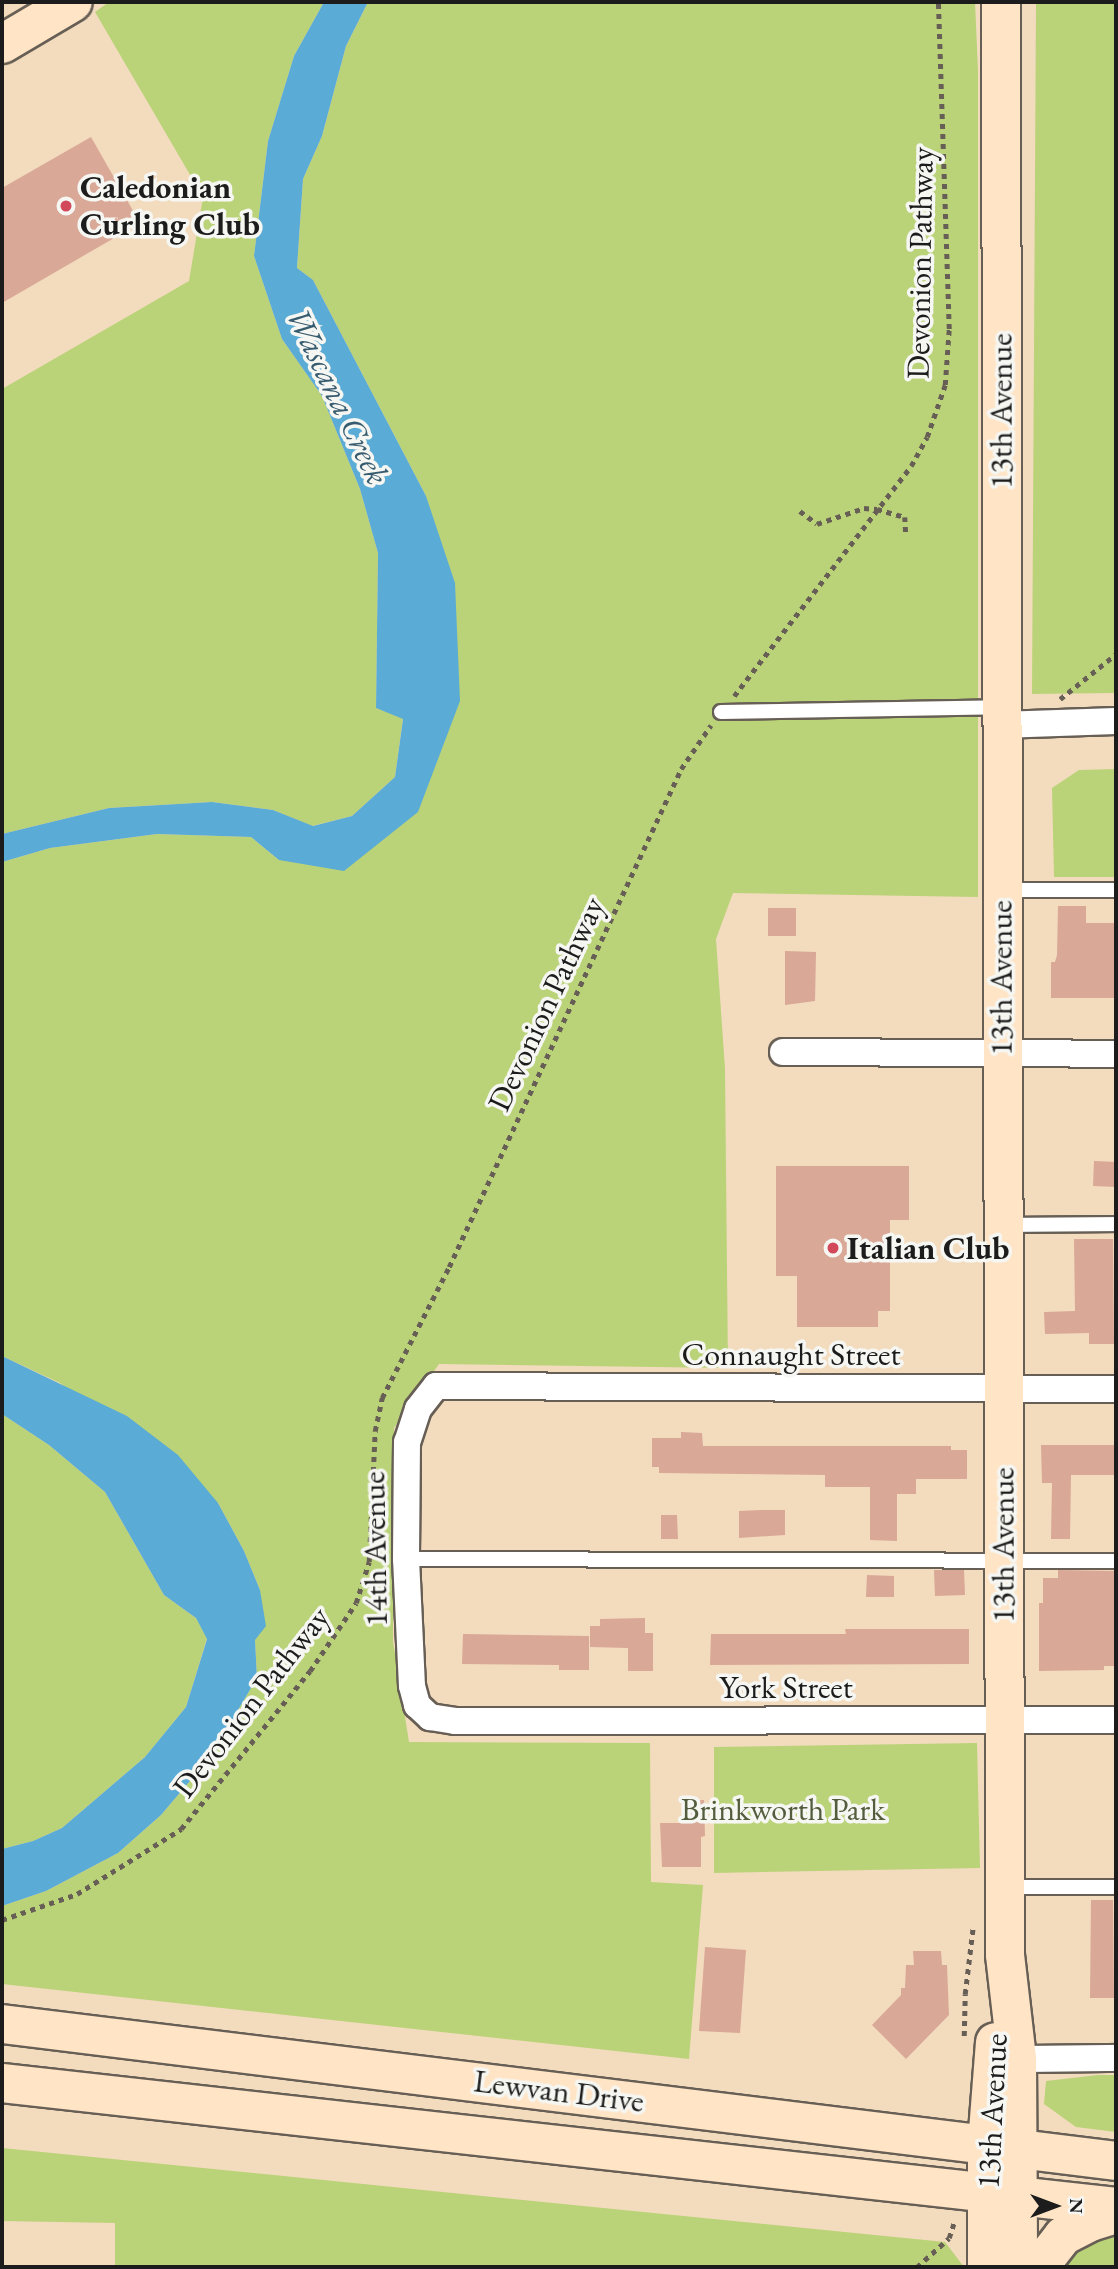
<!DOCTYPE html>
<style>
body{margin:0}
#map{position:relative;width:1118px;height:2269px;overflow:hidden;background:#f3dbbe;font-family:"EB Garamond",serif}
div>[style]{position:absolute}
.green>*{inset:0;background:#bad378}
.water>*{inset:0;background:#5aabd5}
.building>*{inset:0;background:#d9a897}
.path>*{height:4.5px;margin-top:-2.25px;transform-origin:0;background:repeating-linear-gradient(90deg,#675f55 0 5px,transparent 0 10px)}
.roads{filter:drop-shadow(2px 0 #675f55) drop-shadow(-2px 0 #675f55) drop-shadow(0 2px #675f55) drop-shadow(0 -2px #675f55)}
.lane>*{height:14px;margin:-7px;padding:0 7px;transform-origin:7px;border-radius:7px;background:#fff}
.street>*{height:26px;margin:-13px;padding:0 13px;transform-origin:13px;border-radius:13px;background:#fff}
.secondary>*{height:38px;margin:-19px;padding:0 19px;transform-origin:19px;border-radius:19px;background:#ffe4c6}
.dots>*{width:19px;height:19px;translate:-50% -50%;box-sizing:border-box;border:4px solid #f6f6f2;border-radius:50%}
span{translate:-50% -50%;white-space:nowrap;text-align:center;line-height:1.15;-webkit-text-stroke:7px #f6f6f2;paint-order:stroke}
.poi-label{font-size:32px;color:#1c1c1c;font-weight:700}
.left{translate:0 -50%;text-align:left}
.street-label{font-size:32px;color:#1c1c1c}
.park-label{font-size:32px;color:#535c3c}
.water-label{font-size:33px;color:#385c6f;font-style:italic}
.frame{position:absolute;inset:0;border:4px solid #1c1c1c;pointer-events:none}
.north{position:absolute;left:1020px;top:2171px;width:70px;height:70px;-webkit-text-stroke:5px #f6f6f2;paint-order:stroke;rotate:90deg;font-size:19px;font-weight:700;line-height:28px;text-align:center;color:#1c1c1c}
.north::after{content:'';display:block;margin:auto;width:24px;height:32px;background:#1c1c1c;clip-path:polygon(50% 0,100% 100%,50% 72%,0 100%)}
</style>
<div id="map">
<div class="green">
<div style="clip-path:polygon(109px 2px,324px 2px,294px 56px,268px 141px,254px 256px,282px 339px,322px 396px,360px 489px,378px 553px,376px 708px,403px 718px,395px 777px,352px 816px,312px 826px,273px 810px,212px 802px,109px 808px,2px 834px,2px 389px,189px 281px,203px 197px,95px 12px)"></div>
<div style="clip-path:polygon(368px 2px,975px 2px,978px 71px,978px 897px,733px 893px,716px 939px,725px 1069px,728px 1368px,439px 1364px,394px 1428px,393px 1641px,409px 1742px,650px 1743px,651px 1882px,703px 1885px,689px 2059px,2px 1984px,2px 1906px,46px 1891px,118px 1853px,161px 1815px,229px 1735px,238px 1710px,257px 1678px,255px 1640px,260px 1590px,244px 1551px,218px 1503px,60px 1383px,2px 1356px,2px 862px,50px 848px,157px 834px,251px 837px,279px 860px,418px 812px,426px 496px,313px 280px,297px 268px,303px 179px,322px 136px,346px 46px)"></div>
<div style="clip-path:polygon(1036px 2px,1116px 2px,1116px 693px,1032px 694px)"></div>
<div style="clip-path:polygon(1116px 769px,1116px 877px,1054px 877px,1052px 788px,1079px 770px)"></div>
<div style="clip-path:polygon(2px 1414px,49px 1445px,105px 1492px,164px 1595px,196px 1618px,207px 1638px,186px 1707px,145px 1757px,62px 1828px,33px 1841px,2px 1849px)"></div>
<div style="clip-path:polygon(977px 1743px,980px 1868px,714px 1873px,714px 1747px)"></div>
<div style="clip-path:polygon(1098px 2075px,1116px 2075px,1116px 2132px,1076px 2127px,1044px 2104px,1046px 2081px)"></div>
<div style="clip-path:polygon(2px 2148px,945px 2242px,964px 2267px,115px 2267px,115px 2223px,2px 2221px)"></div>
<div style="clip-path:polygon(1116px 2233px,1116px 2267px,1057px 2267px,1070px 2248px)"></div>
</div>
<div class="water">
<div style="clip-path:polygon(324px 2px,368px 2px,346px 46px,322px 136px,303px 179px,297px 268px,313px 280px,426px 496px,455px 583px,460px 701px,418px 812px,344px 871px,279px 860px,251px 837px,157px 834px,50px 848px,2px 862px,2px 834px,109px 808px,212px 802px,273px 810px,313px 826px,352px 816px,395px 777px,403px 719px,376px 708px,378px 553px,360px 489px,322px 396px,282px 339px,254px 256px,268px 141px,294px 56px)"></div>
<div style="clip-path:polygon(2px 1356px,127px 1416px,178px 1455px,218px 1503px,244px 1551px,260px 1590px,266px 1626px,255px 1640px,257px 1678px,238px 1710px,229px 1735px,161px 1815px,118px 1853px,46px 1891px,2px 1906px,2px 1849px,33px 1841px,62px 1828px,145px 1757px,186px 1707px,207px 1639px,196px 1618px,164px 1595px,105px 1492px,49px 1445px,2px 1414px)"></div>
</div>
<div class="building">
<div style="clip-path:polygon(91px 137px,140px 223px,2px 303px,2px 188px)"></div>
<div style="clip-path:polygon(1058px 906px,1086px 906px,1086px 923px,1115px 923px,1116px 998px,1051px 998px,1051px 962px,1055px 962px,1057px 955px)"></div>
<div style="clip-path:polygon(768px 908px,796px 908px,796px 936px,768px 936px)"></div>
<div style="clip-path:polygon(785px 951px,816px 952px,815px 1001px,785px 1005px)"></div>
<div style="clip-path:polygon(1094px 1161px,1116px 1162px,1116px 1187px,1093px 1186px)"></div>
<div style="clip-path:polygon(776px 1166px,909px 1166px,909px 1220px,890px 1220px,890px 1311px,878px 1311px,878px 1327px,797px 1327px,797px 1276px,776px 1276px)"></div>
<div style="clip-path:polygon(1074px 1239px,1113px 1239px,1114px 1344px,1089px 1344px,1089px 1333px,1045px 1334px,1044px 1312px,1075px 1311px)"></div>
<div style="clip-path:polygon(681px 1432px,702px 1433px,703px 1446px,951px 1446px,951px 1450px,967px 1450px,967px 1479px,916px 1479px,916px 1494px,897px 1494px,897px 1541px,870px 1540px,870px 1487px,825px 1487px,825px 1475px,659px 1473px,659px 1467px,652px 1467px,652px 1438px,681px 1438px)"></div>
<div style="clip-path:polygon(1041px 1445px,1116px 1445px,1116px 1475px,1071px 1475px,1070px 1539px,1051px 1539px,1052px 1483px,1042px 1483px)"></div>
<div style="clip-path:polygon(761px 1510px,785px 1510px,785px 1535px,739px 1538px,739px 1511px)"></div>
<div style="clip-path:polygon(661px 1515px,677px 1515px,678px 1539px,661px 1539px)"></div>
<div style="clip-path:polygon(934px 1570px,964px 1570px,965px 1595px,935px 1596px)"></div>
<div style="clip-path:polygon(1058px 1570px,1116px 1571px,1114px 1666px,1104px 1666px,1104px 1670px,1039px 1671px,1039px 1603px,1043px 1603px,1043px 1578px,1058px 1578px)"></div>
<div style="clip-path:polygon(867px 1575px,894px 1576px,894px 1597px,866px 1597px)"></div>
<div style="clip-path:polygon(645px 1618px,645px 1633px,653px 1633px,653px 1671px,628px 1671px,628px 1648px,590px 1647px,590px 1626px,600px 1626px,600px 1619px)"></div>
<div style="clip-path:polygon(845px 1629px,969px 1629px,969px 1664px,710px 1665px,711px 1634px,846px 1634px)"></div>
<div style="clip-path:polygon(463px 1634px,589px 1636px,589px 1670px,559px 1670px,559px 1665px,462px 1664px)"></div>
<div style="clip-path:polygon(704px 1800px,705px 1836px,701px 1837px,701px 1867px,662px 1867px,660px 1823px,682px 1823px,682px 1801px)"></div>
<div style="clip-path:polygon(1091px 1900px,1113px 1900px,1114px 1998px,1090px 1998px)"></div>
<div style="clip-path:polygon(705px 1947px,746px 1950px,740px 2033px,699px 2031px)"></div>
<div style="clip-path:polygon(913px 1951px,941px 1951px,942px 1965px,947px 1965px,949px 2015px,906px 2059px,872px 2025px,901px 1995px,901px 1988px,905px 1988px,906px 1965px,914px 1965px)"></div>
</div>
<div class="path">
<div style="left:800px;top:511px;width:21px;rotate:37deg"></div>
<div style="left:817px;top:524px;width:50px;rotate:-18.8deg"></div>
<div style="left:864px;top:508px;width:13px;rotate:4deg"></div>
<div style="left:877px;top:509px;width:29px;rotate:16deg"></div>
<div style="left:905px;top:517px;width:18px;rotate:87deg"></div>
<div style="left:734px;top:696px;width:290px;rotate:-52.4deg"></div>
<div style="left:911px;top:466px;width:33px;rotate:-61deg"></div>
<div style="left:927px;top:437px;width:55px;rotate:-70.9deg"></div>
<div style="left:945px;top:385px;width:56px;rotate:-85.9deg"></div>
<div style="left:949px;top:329px;width:327px;rotate:-91.9deg"></div>
<div style="left:1060px;top:699px;width:72px;rotate:-38.8deg"></div>
<div style="left:2px;top:1920px;width:79px;rotate:-19.1deg"></div>
<div style="left:77px;top:1894px;width:123px;rotate:-32deg"></div>
<div style="left:181px;top:1829px;width:204px;rotate:-50.8deg"></div>
<div style="left:310px;top:1671px;width:82px;rotate:-55.9deg"></div>
<div style="left:356px;top:1603px;width:43px;rotate:-72.4deg"></div>
<div style="left:369px;top:1562px;width:131px;rotate:-87.4deg"></div>
<div style="left:375px;top:1431px;width:34px;rotate:-78deg"></div>
<div style="left:382px;top:1398px;width:147px;rotate:-62.9deg"></div>
<div style="left:449px;top:1267px;width:549px;rotate:-65.02deg"></div>
<div style="left:681px;top:769px;width:53px;rotate:-55.7deg"></div>
<div style="left:964px;top:2036px;width:42px;rotate:-88.6deg"></div>
<div style="left:965px;top:1994px;width:67px;rotate:-83.2deg"></div>
<div style="left:917px;top:2267px;width:43px;rotate:-42.2deg"></div>
<div style="left:949px;top:2238px;width:19px;rotate:-72deg"></div>
</div>
<div class="roads">
<div class="lane">
<div style="left:721px;top:712px;width:279px;rotate:-1deg"></div>
<div style="left:1006px;top:890px;width:110px"></div>
<div style="left:1006px;top:1225px;width:110px;rotate:-0.5deg"></div>
<div style="left:406px;top:1559px;width:710px;rotate:0.16deg"></div>
<div style="left:1006px;top:1887px;width:110px"></div>
</div>
<div class="street">
<div style="left:1000px;top:725px;width:116px;rotate:-2deg"></div>
<div style="left:783px;top:1052px;width:333px;rotate:0.3deg"></div>
<div style="left:1116px;top:1389px;width:680px;rotate:-179.75deg"></div>
<div style="left:436px;top:1386px;width:29px;rotate:128deg"></div>
<div style="left:418px;top:1409px;width:35px;rotate:108deg"></div>
<div style="left:407px;top:1442px;width:117px;rotate:90.5deg"></div>
<div style="left:406px;top:1559px;width:127px;rotate:87.3deg"></div>
<div style="left:412px;top:1686px;width:20px;rotate:75deg"></div>
<div style="left:417px;top:1705px;width:18px;rotate:43deg"></div>
<div style="left:430px;top:1717px;width:25px;rotate:9deg"></div>
<div style="left:455px;top:1721px;width:661px;rotate:-0.09deg"></div>
<div style="left:1017px;top:2059px;width:99px;rotate:-0.6deg"></div>
</div>
<div class="secondary">
<div style="left:1001px;top:2px;width:1953px;rotate:89.88deg"></div>
<div style="left:1005px;top:1955px;width:105px;rotate:83.4deg"></div>
<div style="left:1017px;top:2059px;width:208px;rotate:89.7deg"></div>
<div style="left:2px;top:44px;width:82px;rotate:-30.6deg"></div>
<div style="left:2px;top:2024px;width:1122px;rotate:7.01deg"></div>
<div style="left:2px;top:2083px;width:1121px;rotate:6.35deg"></div>
<div style="left:987px;top:2267px;width:123px;rotate:-90deg"></div>
<div style="left:987px;top:2144px;width:102px;rotate:-85.5deg"></div>
<div style="left:1039px;top:2267px;width:39px;rotate:-52deg"></div>
<div style="left:1063px;top:2236px;width:30px;rotate:-27deg"></div>
<div style="left:1090px;top:2222px;width:27px;rotate:-17deg"></div>
</div>
</div>
<div class="dots">
<div style="left:66px;top:206px;background:#d1495b"></div>
<div style="left:833px;top:1248px;background:#d1495b"></div>
</div>
<div class="poi-label">
<span class="left" style="left:80px;top:206px">Caledonian<br>Curling Club</span>
<span class="left" style="left:847px;top:1248px">Italian Club</span>
</div>
<div class="street-label">
<span style="left:920px;top:263px;rotate:-89deg">Devonion Pathway</span>
<span style="left:1001px;top:411px;rotate:-90deg">13th Avenue</span>
<span style="left:1001px;top:978px;rotate:-90deg">13th Avenue</span>
<span style="left:546px;top:1004px;rotate:-65deg">Devonion Pathway</span>
<span style="left:791px;top:1354px">Connaught Street</span>
<span style="left:1003px;top:1545px;rotate:-90deg">13th Avenue</span>
<span style="left:375px;top:1549px;rotate:-91deg">14th Avenue</span>
<span style="left:786px;top:1687px">York Street</span>
<span style="left:251px;top:1702px;rotate:-52deg">Devonion Pathway</span>
<span style="left:559px;top:2091px;rotate:7deg">Lewvan Drive</span>
<span style="left:992px;top:2111px;rotate:-87deg">13th Avenue</span>
</div>
<div class="park-label">
<span style="left:783px;top:1809px">Brinkworth Park</span>
</div>
<div class="water-label">
<span style="left:338px;top:396px;rotate:64deg">Wascana Creek</span>
</div>
<div class="frame"></div>
<div class="north">N</div>
</div>
